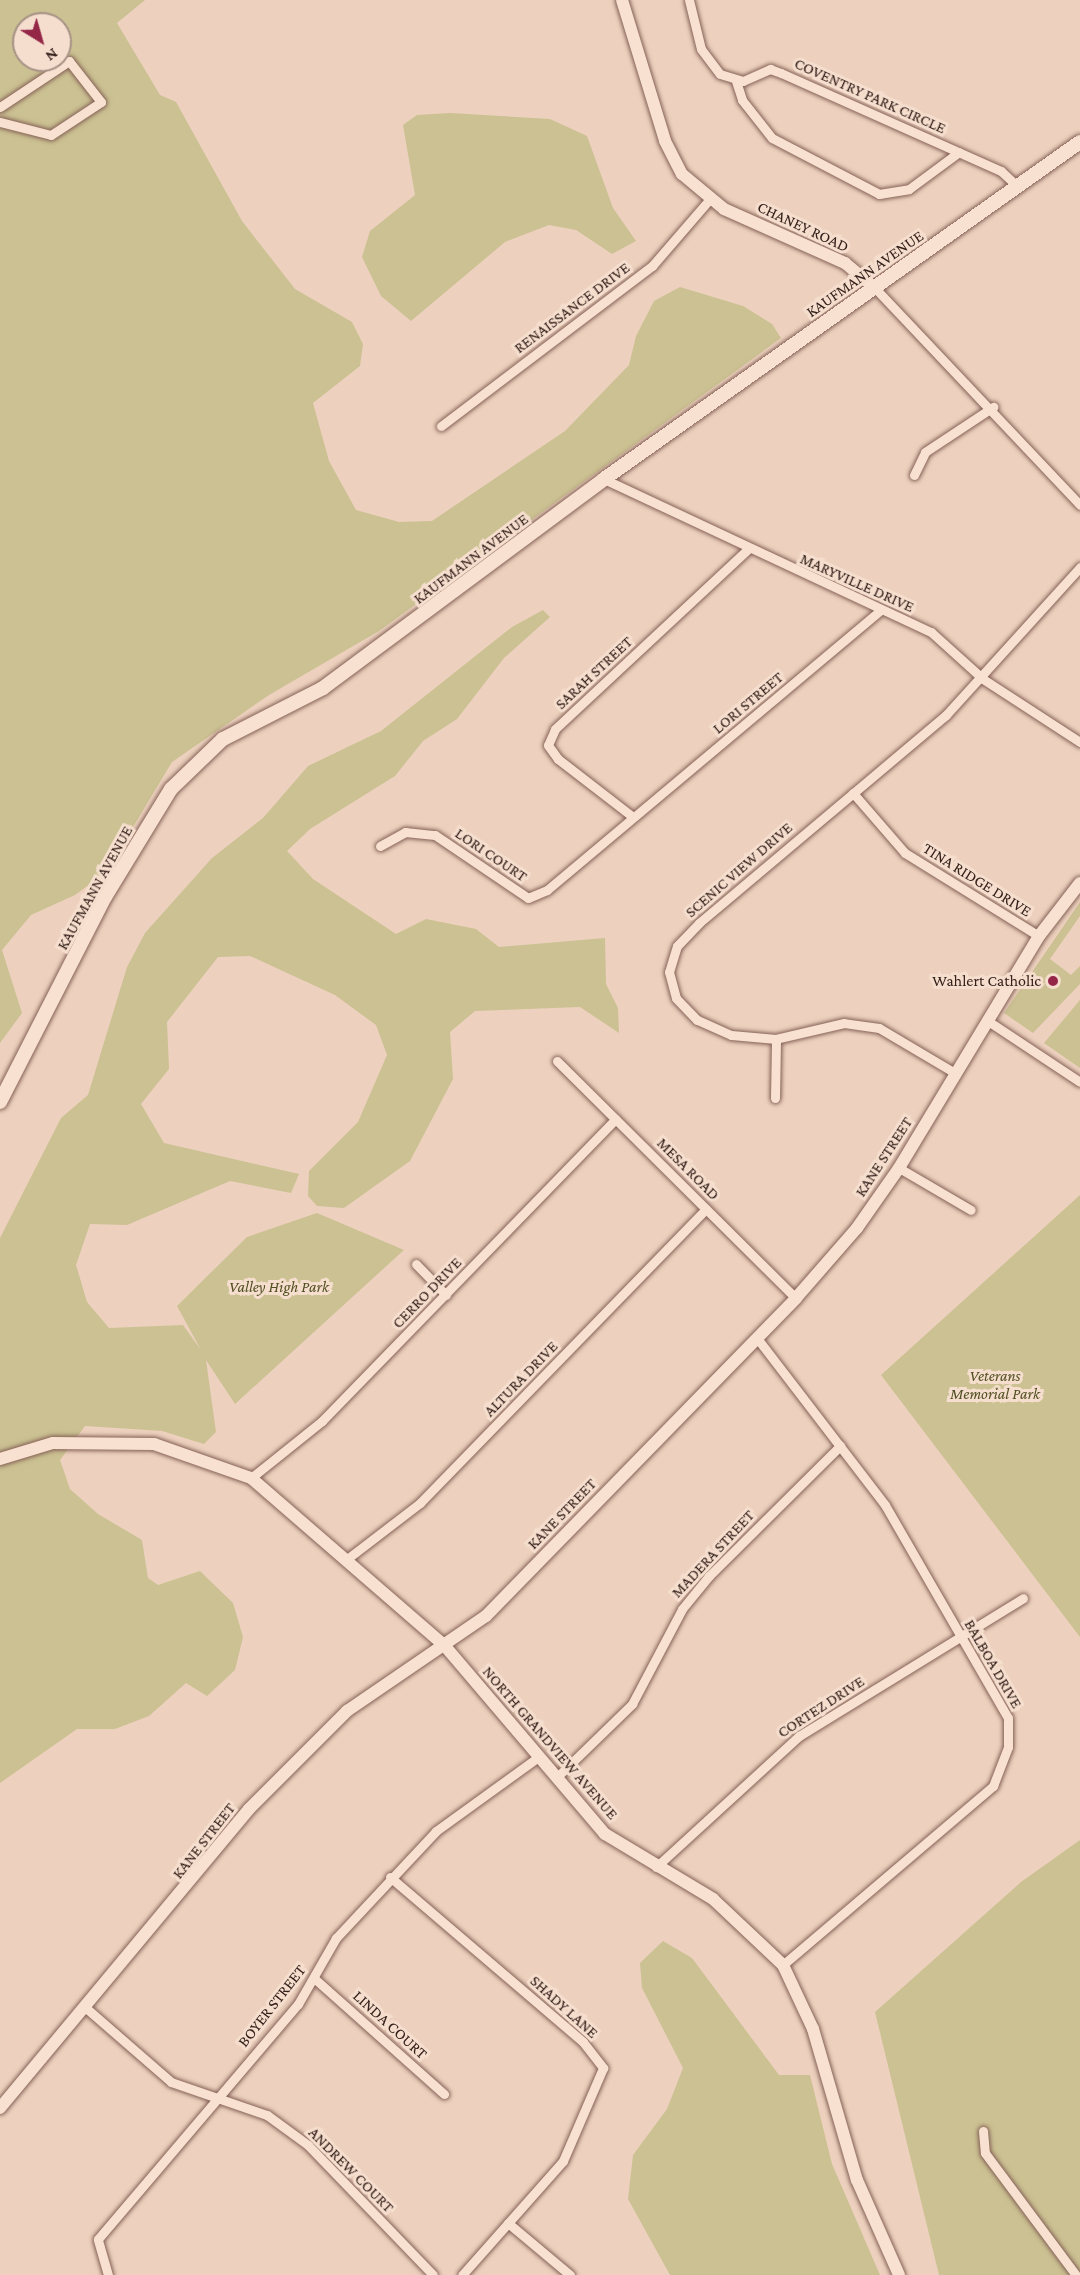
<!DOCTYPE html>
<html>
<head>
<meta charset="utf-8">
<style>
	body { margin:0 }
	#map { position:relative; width:1080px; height:2275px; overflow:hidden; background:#edd1be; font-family:"Crimson Pro",serif }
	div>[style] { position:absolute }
	.green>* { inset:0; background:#cbc192 }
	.roads { filter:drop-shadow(0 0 2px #856257) drop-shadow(0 0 2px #856257) }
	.minor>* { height:9px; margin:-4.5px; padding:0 4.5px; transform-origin:4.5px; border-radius:4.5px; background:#f8e1d0 }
	.tertiary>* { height:12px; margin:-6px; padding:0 6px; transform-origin:6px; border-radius:6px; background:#f8e1d0 }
	.secondary>* { height:14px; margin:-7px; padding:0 7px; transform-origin:7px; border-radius:7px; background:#f8e1d0 }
	.dots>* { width:16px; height:16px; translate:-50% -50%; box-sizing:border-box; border:3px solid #f5decd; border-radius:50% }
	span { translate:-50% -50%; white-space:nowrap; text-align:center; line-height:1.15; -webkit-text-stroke:6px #f5decd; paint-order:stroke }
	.street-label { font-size:16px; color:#34201b }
	.poi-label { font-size:16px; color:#34201b }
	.right { translate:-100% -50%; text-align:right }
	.park-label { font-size:16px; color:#514f22; font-style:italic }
	.north { position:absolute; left:12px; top:12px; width:60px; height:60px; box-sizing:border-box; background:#f5decd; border:2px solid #a89286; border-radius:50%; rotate:143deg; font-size:16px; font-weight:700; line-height:24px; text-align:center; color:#34201b }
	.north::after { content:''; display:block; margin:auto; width:21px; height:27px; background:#942748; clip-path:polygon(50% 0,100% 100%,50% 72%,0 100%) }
</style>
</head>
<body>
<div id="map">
	<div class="green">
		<i style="clip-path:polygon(evenodd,0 0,145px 0,117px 23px,160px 95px,176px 102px,242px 221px,295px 289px,352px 322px,363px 344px,360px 366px,313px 403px,329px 461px,356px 510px,399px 522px,432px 521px,565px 431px,629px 365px,636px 336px,654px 301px,680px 287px,743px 306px,772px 324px,781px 338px,379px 631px,269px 695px,172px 762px,106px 872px,75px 895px,31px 915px,2px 950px,22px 1013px,0 1043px,0 0,24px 24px,60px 24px,60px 60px,24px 60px,24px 24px)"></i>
		<i style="clip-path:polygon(450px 113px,550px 119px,587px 136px,613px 208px,636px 241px,612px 254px,576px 230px,549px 225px,505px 242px,411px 321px,381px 296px,362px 257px,370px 231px,415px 195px,403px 125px,417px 115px)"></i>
		<i style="clip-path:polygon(543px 610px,550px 617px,504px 658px,457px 719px,423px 741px,395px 776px,310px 829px,287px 851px,313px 879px,396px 934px,426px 919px,476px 929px,499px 947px,605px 938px,606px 984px,618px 1008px,619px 1033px,580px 1007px,475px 1011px,450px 1032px,453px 1079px,410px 1161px,344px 1208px,317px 1206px,308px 1196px,309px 1171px,358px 1122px,387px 1055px,376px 1025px,335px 995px,250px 956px,218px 957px,167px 1022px,169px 1069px,141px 1104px,164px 1143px,299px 1174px,291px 1193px,230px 1181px,127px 1225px,90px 1224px,76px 1265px,87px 1302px,109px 1328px,183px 1325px,201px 1350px,177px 1306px,247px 1237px,317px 1213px,404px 1250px,235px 1404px,206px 1360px,216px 1432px,204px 1444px,162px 1431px,85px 1426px,60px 1460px,70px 1489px,98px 1514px,142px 1540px,148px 1578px,158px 1585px,200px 1571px,233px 1603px,243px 1637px,235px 1670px,207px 1696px,186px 1683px,149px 1716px,115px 1729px,77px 1729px,0 1783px,0 1238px,61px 1118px,88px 1095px,127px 967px,145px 933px,212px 858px,263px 818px,308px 766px,381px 731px,512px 627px)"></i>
		<i style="clip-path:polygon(1080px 902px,1080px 916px,1050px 959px,1071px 975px,1080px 966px,1080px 984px,1033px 1033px,1004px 1013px)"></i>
		<i style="clip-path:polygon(1080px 1000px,1080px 1068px,1044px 1043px)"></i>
		<i style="clip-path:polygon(1080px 1195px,1080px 1637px,881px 1375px)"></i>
		<i style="clip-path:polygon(1080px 1840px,1080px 2275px,939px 2275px,875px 2012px,1021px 1882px)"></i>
		<i style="clip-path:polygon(663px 1941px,692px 1958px,779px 2075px,810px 2075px,832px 2164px,880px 2275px,670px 2275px,628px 2199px,633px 2155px,667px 2109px,683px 2068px,642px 1988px,640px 1963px)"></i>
	</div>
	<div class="roads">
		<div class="minor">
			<i style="left:689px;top:0;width:50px;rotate:76.2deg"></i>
			<i style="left:701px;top:49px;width:31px;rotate:53deg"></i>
			<i style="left:720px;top:74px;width:24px;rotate:17deg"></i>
			<i style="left:743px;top:81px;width:30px;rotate:-24deg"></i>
			<i style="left:770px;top:69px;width:12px;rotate:20deg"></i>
			<i style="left:781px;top:73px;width:241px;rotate:24deg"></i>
			<i style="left:1001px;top:171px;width:22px;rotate:43deg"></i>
			<i style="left:736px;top:81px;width:20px;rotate:72deg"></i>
			<i style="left:742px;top:100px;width:48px;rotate:51.7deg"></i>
			<i style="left:772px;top:138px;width:121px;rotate:27.6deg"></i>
			<i style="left:879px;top:194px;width:30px;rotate:-9deg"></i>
			<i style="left:909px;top:189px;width:62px;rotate:-36.5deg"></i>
			<i style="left:0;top:107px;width:83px;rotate:-33.7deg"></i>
			<i style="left:69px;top:61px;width:52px;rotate:52deg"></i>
			<i style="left:101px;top:102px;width:60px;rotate:146.6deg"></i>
			<i style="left:51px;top:135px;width:53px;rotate:-165.7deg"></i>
			<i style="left:874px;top:287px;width:300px;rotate:46.6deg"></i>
			<i style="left:441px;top:426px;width:265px;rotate:-37.2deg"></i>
			<i style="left:652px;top:266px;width:87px;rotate:-49.2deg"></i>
			<i style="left:914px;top:475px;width:25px;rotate:-64deg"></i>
			<i style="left:925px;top:452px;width:82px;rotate:-33.5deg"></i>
			<i style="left:604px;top:479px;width:361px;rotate:25.1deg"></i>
			<i style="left:931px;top:632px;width:70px;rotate:42.1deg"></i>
			<i style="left:983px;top:679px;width:116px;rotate:33deg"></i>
			<i style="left:853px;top:793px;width:79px;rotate:49.1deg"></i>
			<i style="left:905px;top:853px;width:158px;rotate:31.8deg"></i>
			<i style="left:633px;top:817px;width:95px;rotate:-142.3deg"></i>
			<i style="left:558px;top:759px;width:17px;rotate:-126deg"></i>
			<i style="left:548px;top:745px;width:17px;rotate:-66deg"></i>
			<i style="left:555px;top:729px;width:264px;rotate:-43deg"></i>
			<i style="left:380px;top:846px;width:29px;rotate:-29deg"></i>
			<i style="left:405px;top:832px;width:30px;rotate:6deg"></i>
			<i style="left:435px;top:835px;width:112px;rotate:34.1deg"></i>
			<i style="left:528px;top:898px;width:21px;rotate:-23deg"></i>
			<i style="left:547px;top:890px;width:434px;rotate:-40deg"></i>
			<i style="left:988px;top:1021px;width:110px;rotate:33.5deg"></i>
			<i style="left:557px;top:1061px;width:337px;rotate:44.8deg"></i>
			<i style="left:955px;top:1073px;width:88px;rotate:-149.4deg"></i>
			<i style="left:879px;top:1028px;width:35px;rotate:-172deg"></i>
			<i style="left:844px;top:1023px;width:70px;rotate:166.8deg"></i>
			<i style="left:776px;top:1039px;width:45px;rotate:-174.9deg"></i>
			<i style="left:731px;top:1035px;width:37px;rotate:-156deg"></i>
			<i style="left:697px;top:1020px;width:30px;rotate:-134deg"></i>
			<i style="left:676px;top:998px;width:27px;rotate:-105deg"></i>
			<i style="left:669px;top:972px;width:27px;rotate:-73deg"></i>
			<i style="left:677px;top:946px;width:32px;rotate:-46deg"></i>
			<i style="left:699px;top:923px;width:323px;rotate:-40.1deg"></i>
			<i style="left:946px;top:715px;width:200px;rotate:-47.8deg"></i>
			<i style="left:775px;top:1098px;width:59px;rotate:-89deg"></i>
			<i style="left:899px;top:1168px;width:83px;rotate:30.3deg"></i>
			<i style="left:416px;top:1264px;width:43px;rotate:45.9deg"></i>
			<i style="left:757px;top:1338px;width:210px;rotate:52.5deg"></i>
			<i style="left:885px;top:1505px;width:246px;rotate:60deg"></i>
			<i style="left:1008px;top:1718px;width:29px;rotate:90deg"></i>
			<i style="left:1008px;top:1747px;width:42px;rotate:111deg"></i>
			<i style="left:993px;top:1786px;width:276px;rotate:139.6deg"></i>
			<i style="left:251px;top:1478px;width:91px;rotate:-38.8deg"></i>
			<i style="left:322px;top:1421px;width:421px;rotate:-45.8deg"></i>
			<i style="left:347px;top:1559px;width:92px;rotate:-37.5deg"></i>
			<i style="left:420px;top:1503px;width:410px;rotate:-45.8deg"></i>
			<i style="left:557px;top:1777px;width:105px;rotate:-44.2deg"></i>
			<i style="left:632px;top:1704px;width:107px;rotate:-62.2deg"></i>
			<i style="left:682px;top:1609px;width:43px;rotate:-50.7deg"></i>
			<i style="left:709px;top:1576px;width:185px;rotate:-44.8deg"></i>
			<i style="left:656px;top:1867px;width:194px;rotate:-42.5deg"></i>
			<i style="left:799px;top:1736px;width:263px;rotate:-31.6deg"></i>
			<i style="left:390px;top:1877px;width:254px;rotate:40.5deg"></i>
			<i style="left:583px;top:2042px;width:33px;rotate:52deg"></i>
			<i style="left:603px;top:2068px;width:101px;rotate:113.3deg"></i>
			<i style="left:563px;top:2161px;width:152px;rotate:131.5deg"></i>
			<i style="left:315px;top:1979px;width:173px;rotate:41.7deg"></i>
			<i style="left:86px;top:2008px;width:113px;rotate:41deg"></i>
			<i style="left:171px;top:2082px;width:102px;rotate:19deg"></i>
			<i style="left:267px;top:2115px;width:51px;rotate:36.2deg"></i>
			<i style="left:308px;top:2145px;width:180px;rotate:46.1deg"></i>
			<i style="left:983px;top:2131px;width:22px;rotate:85deg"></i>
			<i style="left:985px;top:2153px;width:152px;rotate:53.3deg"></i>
			<i style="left:508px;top:2223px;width:81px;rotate:40deg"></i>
			<i style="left:108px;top:2275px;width:37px;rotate:-106deg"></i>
			<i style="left:98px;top:2239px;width:309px;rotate:-49.6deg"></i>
			<i style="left:298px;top:2004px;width:76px;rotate:-60.1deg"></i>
			<i style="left:336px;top:1938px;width:146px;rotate:-46.9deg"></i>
			<i style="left:436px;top:1831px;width:125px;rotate:-35.9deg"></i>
		</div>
		<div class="tertiary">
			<i style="left:622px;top:0;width:147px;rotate:73deg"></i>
			<i style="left:665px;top:141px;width:37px;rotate:63deg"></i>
			<i style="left:682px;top:174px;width:55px;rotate:39.8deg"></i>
			<i style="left:724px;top:209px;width:133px;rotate:24.1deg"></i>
			<i style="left:845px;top:263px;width:38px;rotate:40deg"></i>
			<i style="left:0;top:1459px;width:55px;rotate:-16.8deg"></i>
			<i style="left:53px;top:1443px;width:101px;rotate:0.6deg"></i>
			<i style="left:154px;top:1444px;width:103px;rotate:19.3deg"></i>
			<i style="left:251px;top:1478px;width:255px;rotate:40.9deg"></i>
			<i style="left:444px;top:1645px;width:248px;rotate:49.6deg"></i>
			<i style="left:605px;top:1834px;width:126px;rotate:31deg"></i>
			<i style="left:713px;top:1899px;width:96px;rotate:43.3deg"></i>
			<i style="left:783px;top:1965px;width:71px;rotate:64.9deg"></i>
			<i style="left:813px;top:2029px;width:157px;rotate:73.8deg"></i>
			<i style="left:857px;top:2180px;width:104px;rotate:66.1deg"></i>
			<i style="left:0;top:2108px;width:389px;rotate:-50.2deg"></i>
			<i style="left:249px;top:1809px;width:139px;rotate:-45deg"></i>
			<i style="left:347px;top:1711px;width:168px;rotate:-34.4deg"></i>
			<i style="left:486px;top:1616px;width:444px;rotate:-45.7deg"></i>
			<i style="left:796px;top:1298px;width:93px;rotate:-48.9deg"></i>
			<i style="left:857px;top:1228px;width:73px;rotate:-55deg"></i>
			<i style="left:899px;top:1168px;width:271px;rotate:-58.9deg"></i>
			<i style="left:1039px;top:936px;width:67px;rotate:-52.3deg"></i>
		</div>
		<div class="secondary">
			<i style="left:0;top:1102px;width:230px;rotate:-62.9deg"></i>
			<i style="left:105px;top:897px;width:127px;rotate:-58.6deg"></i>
			<i style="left:171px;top:789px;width:72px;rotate:-43.9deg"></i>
			<i style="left:223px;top:739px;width:112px;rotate:-27deg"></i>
			<i style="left:323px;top:688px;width:350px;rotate:-36.6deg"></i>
			<i style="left:604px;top:479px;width:583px;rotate:-35.3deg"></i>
		</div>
	</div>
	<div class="dots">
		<i style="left:1053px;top:981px;background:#942748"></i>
	</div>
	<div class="street-label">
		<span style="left:870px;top:96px;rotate:24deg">COVENTRY PARK CIRCLE</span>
		<span style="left:803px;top:227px;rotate:25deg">CHANEY ROAD</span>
		<span style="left:865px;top:274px;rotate:-35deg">KAUFMANN AVENUE</span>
		<span style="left:572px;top:308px;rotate:-37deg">RENAISSANCE DRIVE</span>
		<span style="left:471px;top:559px;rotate:-37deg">KAUFMANN AVENUE</span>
		<span style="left:857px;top:583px;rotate:24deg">MARYVILLE DRIVE</span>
		<span style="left:594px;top:673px;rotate:-43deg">SARAH STREET</span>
		<span style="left:748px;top:703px;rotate:-40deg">LORI STREET</span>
		<span style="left:491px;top:855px;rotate:34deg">LORI COURT</span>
		<span style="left:739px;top:870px;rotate:-41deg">SCENIC VIEW DRIVE</span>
		<span style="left:977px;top:880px;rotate:32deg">TINA RIDGE DRIVE</span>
		<span style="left:95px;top:888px;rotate:-61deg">KAUFMANN AVENUE</span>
		<span style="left:884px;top:1157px;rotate:-57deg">KANE STREET</span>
		<span style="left:688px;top:1169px;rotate:45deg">MESA ROAD</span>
		<span style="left:427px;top:1293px;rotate:-46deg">CERRO DRIVE</span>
		<span style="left:521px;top:1379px;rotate:-46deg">ALTURA DRIVE</span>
		<span style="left:562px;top:1514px;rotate:-46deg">KANE STREET</span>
		<span style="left:713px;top:1554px;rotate:-47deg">MADERA STREET</span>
		<span style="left:993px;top:1664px;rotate:60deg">BALBOA DRIVE</span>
		<span style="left:821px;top:1707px;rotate:-33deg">CORTEZ DRIVE</span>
		<span style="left:550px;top:1743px;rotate:49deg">NORTH GRANDVIEW AVENUE</span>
		<span style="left:204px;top:1841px;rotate:-52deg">KANE STREET</span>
		<span style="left:272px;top:2006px;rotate:-52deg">BOYER STREET</span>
		<span style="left:564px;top:2007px;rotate:42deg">SHADY LANE</span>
		<span style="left:390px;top:2025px;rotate:42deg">LINDA COURT</span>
		<span style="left:351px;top:2170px;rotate:45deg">ANDREW COURT</span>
	</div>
	<div class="poi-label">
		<span class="right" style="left:1041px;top:981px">Wahlert Catholic</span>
	</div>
	<div class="park-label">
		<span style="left:279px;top:1287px">Valley High Park</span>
		<span style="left:995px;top:1385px">Veterans<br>Memorial Park</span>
	</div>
	<div class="north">N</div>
</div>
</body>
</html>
